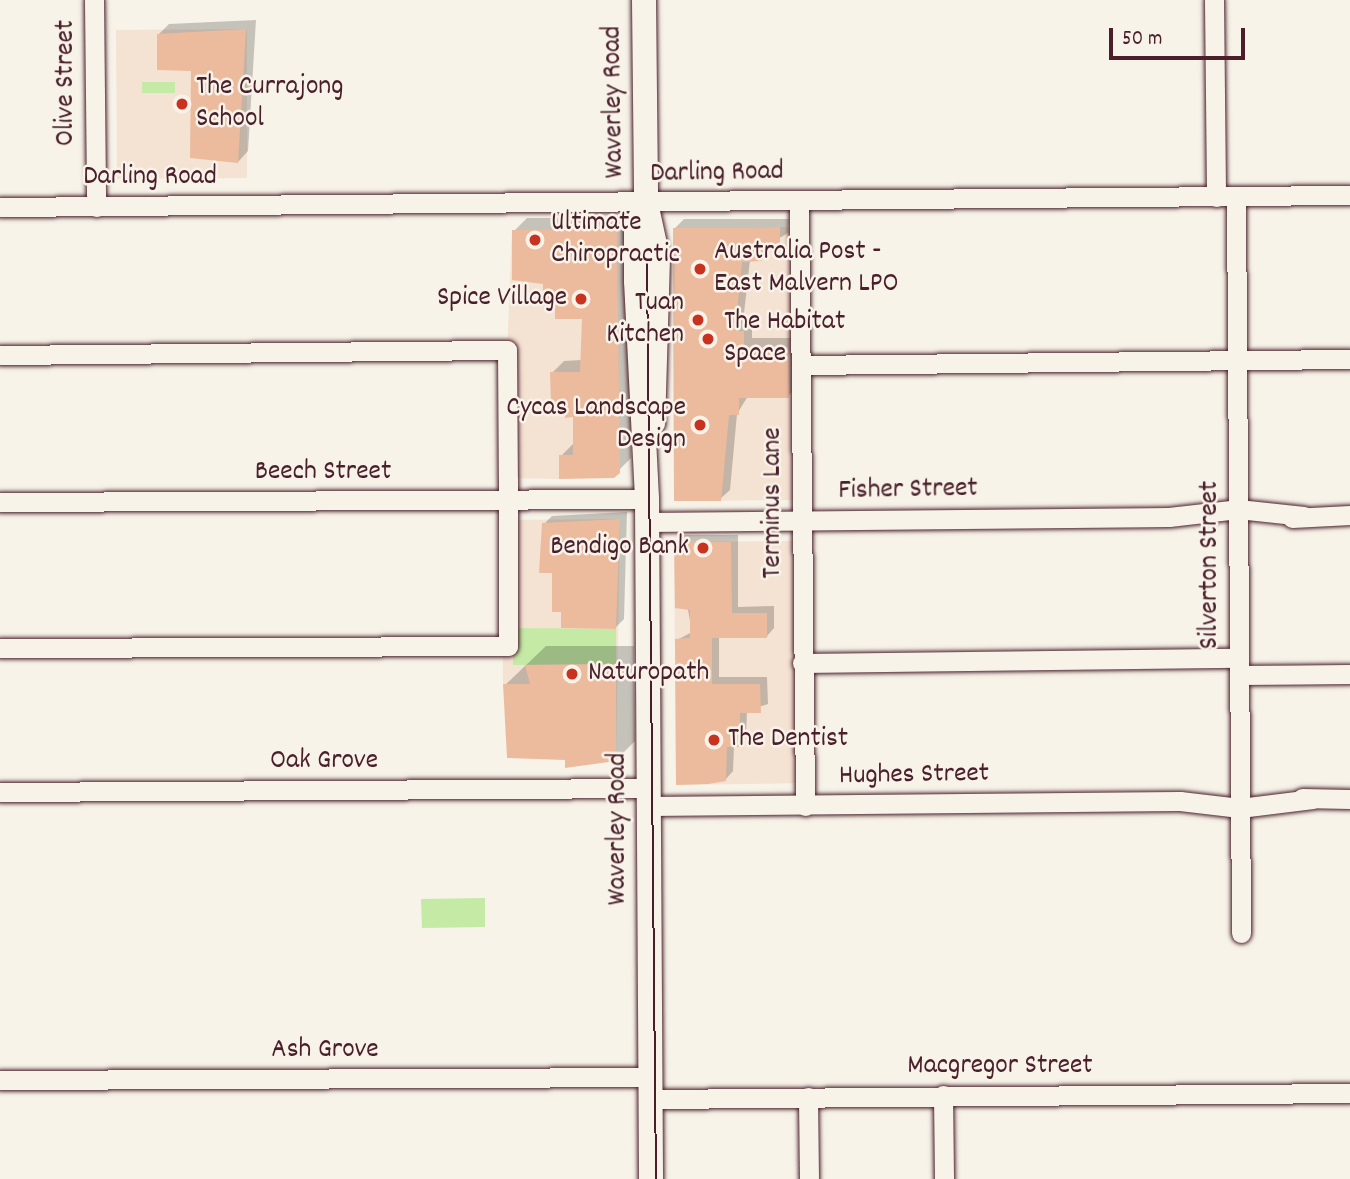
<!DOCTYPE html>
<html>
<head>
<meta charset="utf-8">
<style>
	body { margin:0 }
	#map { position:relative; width:1350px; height:1179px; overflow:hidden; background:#f7f3e8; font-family:Dekko,sans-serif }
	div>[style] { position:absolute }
	.built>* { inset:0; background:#f4e2d2 }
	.green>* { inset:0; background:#c4eaa5 }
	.shadow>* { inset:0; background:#0003 }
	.building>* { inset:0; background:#ecbb9d }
	.roads { filter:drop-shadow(0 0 2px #4a1f2b) drop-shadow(0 0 2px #4a1f2b) }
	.minor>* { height:19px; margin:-9.5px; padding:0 9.5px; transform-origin:9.5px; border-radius:9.5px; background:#f7f3e8 }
	.major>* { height:24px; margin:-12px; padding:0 12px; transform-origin:12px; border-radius:12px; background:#f7f3e8 }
	.tram>* { height:2px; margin:-1px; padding:0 1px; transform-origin:1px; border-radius:1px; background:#4a1f2b }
	.dots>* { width:19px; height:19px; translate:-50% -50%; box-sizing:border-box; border:4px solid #f7f3e8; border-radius:50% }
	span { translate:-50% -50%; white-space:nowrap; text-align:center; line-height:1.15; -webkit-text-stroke:5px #f7f3e8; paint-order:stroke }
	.street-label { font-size:28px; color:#4a1f2b }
	.poi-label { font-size:28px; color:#4a1f2b }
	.left { translate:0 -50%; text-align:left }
	.right { translate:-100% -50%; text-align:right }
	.scale { position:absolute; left:1109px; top:28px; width:136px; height:32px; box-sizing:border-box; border:4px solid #4a1f2b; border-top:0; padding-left:9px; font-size:21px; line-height:24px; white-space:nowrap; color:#4a1f2b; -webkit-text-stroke:5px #f7f3e8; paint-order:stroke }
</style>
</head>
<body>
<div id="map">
	<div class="built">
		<i style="clip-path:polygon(247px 29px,247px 178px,117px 179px,116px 30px)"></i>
		<i style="clip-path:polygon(804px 227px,807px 500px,674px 501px,673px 228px)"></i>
		<i style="clip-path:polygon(512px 230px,617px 230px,619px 388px,559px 479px,502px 478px)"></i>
		<i style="clip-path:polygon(620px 519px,616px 761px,586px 761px,503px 684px,502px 520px)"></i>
		<i style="clip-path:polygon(807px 541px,808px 783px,676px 785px,674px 542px)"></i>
	</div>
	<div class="green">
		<i style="clip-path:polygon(142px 82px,175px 82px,175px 93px,142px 93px)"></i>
		<i style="clip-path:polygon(513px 628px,616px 629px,616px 664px,513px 665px)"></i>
		<i style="clip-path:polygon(485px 898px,485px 927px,422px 928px,421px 899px)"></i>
	</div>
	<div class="shadow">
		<i style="clip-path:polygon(256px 20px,248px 151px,238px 162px,193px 69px,159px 34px,169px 24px)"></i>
		<i style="clip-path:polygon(527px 218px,629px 218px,631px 458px,613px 476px,561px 456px,575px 442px,574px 416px,552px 373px,564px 361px,582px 360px,584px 318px,557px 304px,514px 231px)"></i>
		<i style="clip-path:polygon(684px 219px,789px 219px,788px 233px,771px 243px,761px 260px,750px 260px,743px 322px,752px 322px,752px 338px,797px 338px,797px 387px,788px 396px,748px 396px,737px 414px,730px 490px,720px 499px,674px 229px)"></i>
		<i style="clip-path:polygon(627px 512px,624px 619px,616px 627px,563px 610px,544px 524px,552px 516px)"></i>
		<i style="clip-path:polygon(684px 535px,738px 535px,738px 607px,774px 606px,774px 628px,767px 636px,719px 636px,719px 677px,767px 677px,768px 704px,747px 711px,746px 737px,734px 745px,733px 771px,726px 779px,677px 640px,692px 632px,676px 543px)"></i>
		<i style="clip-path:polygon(546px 646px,634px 646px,635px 741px,616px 760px,567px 758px,505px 685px)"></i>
	</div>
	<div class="building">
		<i style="clip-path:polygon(246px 29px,238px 163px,190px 158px,191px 71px,157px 70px,157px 34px)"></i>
		<i style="clip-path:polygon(780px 227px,780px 244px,762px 244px,762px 261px,742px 262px,735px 331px,744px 331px,744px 347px,788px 347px,789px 398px,739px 398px,739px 415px,729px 415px,721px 501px,674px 501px,673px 228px)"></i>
		<i style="clip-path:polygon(512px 230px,617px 230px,620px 473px,614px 478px,559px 479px,559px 455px,573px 455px,573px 417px,565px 418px,565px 405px,551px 406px,550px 372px,580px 372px,582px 319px,555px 319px,555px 306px,543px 306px,543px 284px,512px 280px)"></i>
		<i style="clip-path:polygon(620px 519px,616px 629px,561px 628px,561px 612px,552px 612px,552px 573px,539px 573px,542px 523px)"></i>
		<i style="clip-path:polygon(674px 542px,731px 542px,732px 613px,767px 613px,767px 638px,712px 638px,712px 684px,760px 684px,761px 713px,740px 713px,739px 747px,727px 747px,726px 781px,708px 784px,676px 785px,675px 639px,690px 638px,690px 610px,675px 608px)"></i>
		<i style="clip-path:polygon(616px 664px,616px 761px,565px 768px,565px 760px,507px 758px,503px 684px,530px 684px,525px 665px)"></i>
	</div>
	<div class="roads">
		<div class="minor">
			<i style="left:94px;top:0;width:207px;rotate:89.4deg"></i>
			<i style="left:1214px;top:0;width:197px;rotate:89.4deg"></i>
			<i style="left:1236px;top:196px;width:737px;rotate:89.61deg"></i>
			<i style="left:799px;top:200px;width:606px;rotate:89.43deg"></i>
			<i style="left:0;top:207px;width:1350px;rotate:-0.51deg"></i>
			<i style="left:0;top:355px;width:507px;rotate:-0.57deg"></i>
			<i style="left:507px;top:350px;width:130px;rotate:89.6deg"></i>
			<i style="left:508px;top:480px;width:166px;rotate:90deg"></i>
			<i style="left:508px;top:646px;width:508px;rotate:179.77deg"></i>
			<i style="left:801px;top:365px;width:549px;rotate:-0.63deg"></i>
			<i style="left:0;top:502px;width:647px;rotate:-0.27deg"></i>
			<i style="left:1292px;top:518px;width:58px;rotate:-3deg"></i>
			<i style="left:647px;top:522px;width:522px;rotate:-0.55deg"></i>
			<i style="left:1169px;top:517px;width:69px;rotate:-6.6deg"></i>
			<i style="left:1238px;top:509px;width:66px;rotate:6.1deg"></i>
			<i style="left:802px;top:663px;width:437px;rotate:-0.7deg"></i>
			<i style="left:1239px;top:675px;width:111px;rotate:-0.5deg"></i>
			<i style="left:0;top:792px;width:649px;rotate:-0.35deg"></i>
			<i style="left:1302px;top:798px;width:48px;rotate:1.2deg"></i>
			<i style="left:649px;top:806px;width:531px;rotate:-0.54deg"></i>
			<i style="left:1180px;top:801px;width:60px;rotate:6.7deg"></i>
			<i style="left:1240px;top:808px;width:73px;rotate:-7.1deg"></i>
			<i style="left:0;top:1080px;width:650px;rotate:-0.26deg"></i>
			<i style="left:943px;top:1095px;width:84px;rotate:89.3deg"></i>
			<i style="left:808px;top:1097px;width:82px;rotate:89.3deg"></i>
			<i style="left:650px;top:1099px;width:700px;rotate:-0.49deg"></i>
		</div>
		<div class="major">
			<i style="left:644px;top:0;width:203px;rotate:89.4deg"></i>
			<i style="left:646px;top:203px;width:27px;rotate:112deg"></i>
			<i style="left:636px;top:228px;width:53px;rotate:90deg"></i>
			<i style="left:636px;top:281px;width:218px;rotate:87.1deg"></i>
			<i style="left:647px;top:499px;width:680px;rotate:89.66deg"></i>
			<i style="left:646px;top:203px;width:56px;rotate:77.7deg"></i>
			<i style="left:658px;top:258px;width:165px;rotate:91.7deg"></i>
		</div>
	</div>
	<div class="tram">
		<i style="left:647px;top:262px;width:917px;rotate:89.44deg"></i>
	</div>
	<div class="dots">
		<i style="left:182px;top:104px;background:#c8321e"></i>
		<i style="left:535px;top:240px;background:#c8321e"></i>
		<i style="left:700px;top:269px;background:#c8321e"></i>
		<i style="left:581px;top:299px;background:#c8321e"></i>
		<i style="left:698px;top:320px;background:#c8321e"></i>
		<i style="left:708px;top:339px;background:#c8321e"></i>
		<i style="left:700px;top:425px;background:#c8321e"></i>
		<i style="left:703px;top:548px;background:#c8321e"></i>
		<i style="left:572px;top:674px;background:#c8321e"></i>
		<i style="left:714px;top:740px;background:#c8321e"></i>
	</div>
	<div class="street-label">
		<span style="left:67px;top:83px;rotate:-90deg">Olive Street</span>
		<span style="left:615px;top:102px;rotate:-91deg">Waverley Road</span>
		<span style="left:717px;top:174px;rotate:-1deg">Darling Road</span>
		<span style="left:150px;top:178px">Darling Road</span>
		<span style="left:323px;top:473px">Beech Street</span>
		<span style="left:908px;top:491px;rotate:-1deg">Fisher Street</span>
		<span style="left:774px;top:503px;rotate:-90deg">Terminus Lane</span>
		<span style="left:1211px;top:565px;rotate:-90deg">Silverton Street</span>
		<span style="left:324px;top:762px">Oak Grove</span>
		<span style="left:914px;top:776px;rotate:-1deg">Hughes Street</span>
		<span style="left:619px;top:829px;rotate:-90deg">Waverley Road</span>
		<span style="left:325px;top:1051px">Ash Grove</span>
		<span style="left:1000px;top:1067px">Macgregor Street</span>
	</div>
	<div class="poi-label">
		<span class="left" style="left:196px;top:104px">The Currajong<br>School</span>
		<span class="left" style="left:551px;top:240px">Ultimate<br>Chiropractic</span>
		<span class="left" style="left:714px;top:269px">Australia Post -<br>East Malvern LPO</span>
		<span class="right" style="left:567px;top:299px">Spice Village</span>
		<span class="right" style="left:684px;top:320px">Tuan<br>Kitchen</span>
		<span class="left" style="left:724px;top:339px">The Habitat<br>Space</span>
		<span class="right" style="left:686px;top:425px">Cycas Landscape<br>Design</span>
		<span class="right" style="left:689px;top:548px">Bendigo Bank</span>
		<span class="left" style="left:588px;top:674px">Naturopath</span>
		<span class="left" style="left:728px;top:740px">The Dentist</span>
	</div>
	<div class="scale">50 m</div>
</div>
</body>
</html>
